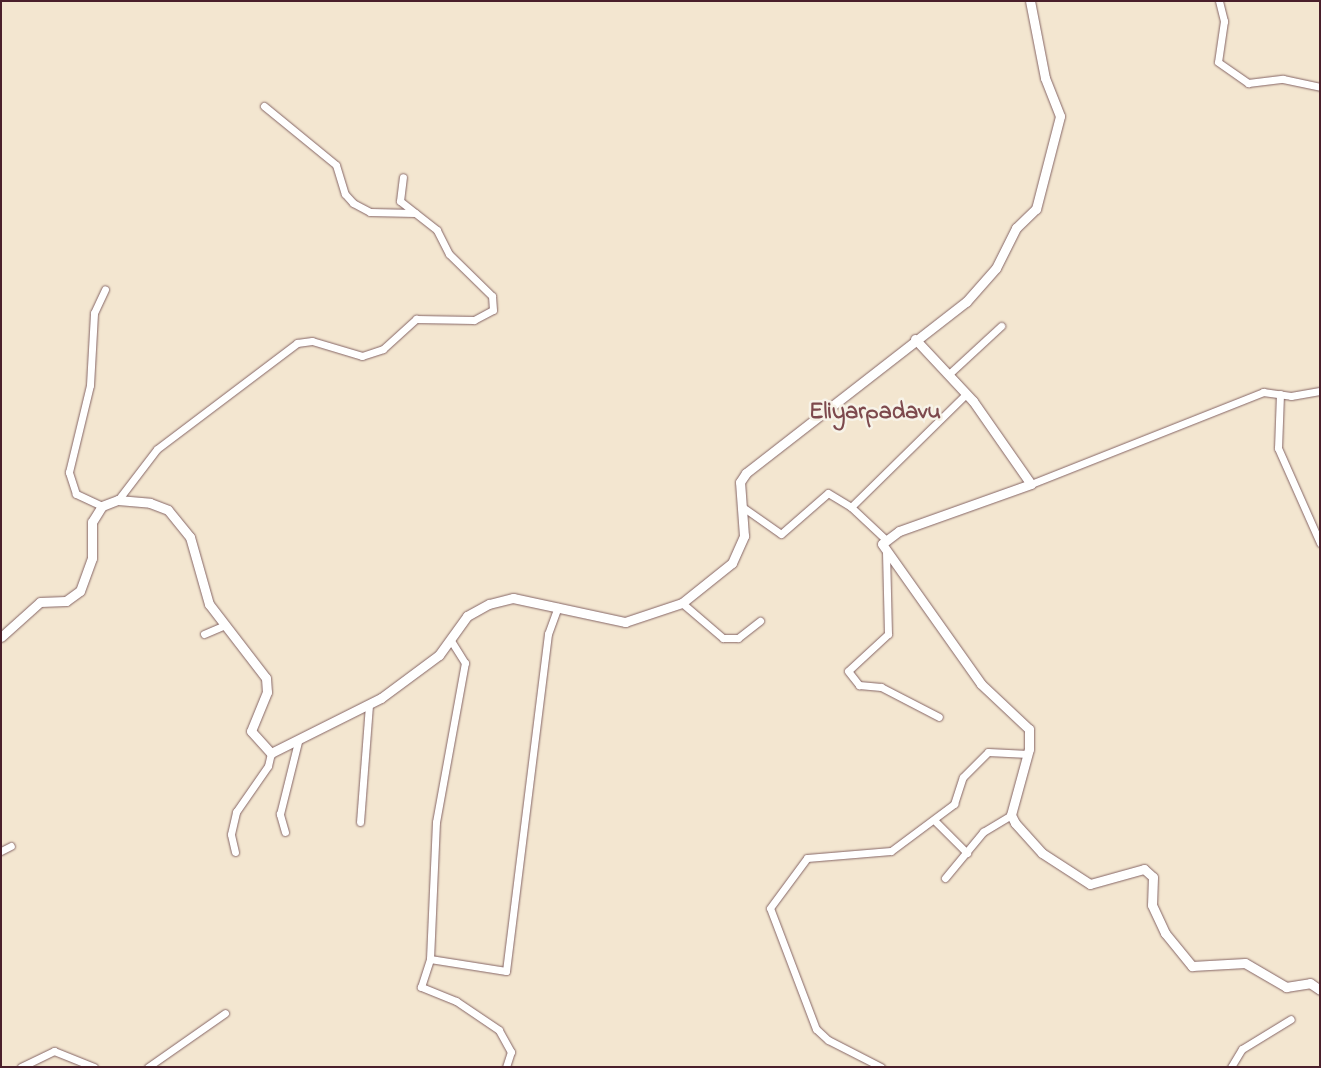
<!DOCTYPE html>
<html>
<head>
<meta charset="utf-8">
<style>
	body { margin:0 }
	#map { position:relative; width:1321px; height:1068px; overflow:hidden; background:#f3e6d0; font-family:"Indie Flower",sans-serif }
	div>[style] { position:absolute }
	.roads { filter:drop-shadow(0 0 1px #856565) drop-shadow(0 0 1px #856565) }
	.minor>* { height:7px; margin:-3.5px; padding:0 3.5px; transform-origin:3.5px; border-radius:3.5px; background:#fff }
	.major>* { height:9px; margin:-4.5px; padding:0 4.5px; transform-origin:4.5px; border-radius:4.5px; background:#fff }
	span { translate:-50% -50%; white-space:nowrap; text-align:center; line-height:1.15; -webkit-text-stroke:5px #f7f3e8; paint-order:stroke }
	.quarter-label { font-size:24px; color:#7d494d; font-weight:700 }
	.frame { position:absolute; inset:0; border:2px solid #4a1f2b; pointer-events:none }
</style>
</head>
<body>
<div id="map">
	<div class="roads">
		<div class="minor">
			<i style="left:1219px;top:1px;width:21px;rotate:76deg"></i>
			<i style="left:1224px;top:21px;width:41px;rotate:98.3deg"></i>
			<i style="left:1218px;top:62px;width:37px;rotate:35deg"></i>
			<i style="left:1248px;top:83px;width:35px;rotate:-7deg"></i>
			<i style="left:1283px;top:79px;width:38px;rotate:12deg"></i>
			<i style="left:264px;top:106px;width:93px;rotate:39.3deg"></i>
			<i style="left:336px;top:165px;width:30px;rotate:73deg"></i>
			<i style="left:345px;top:194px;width:12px;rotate:48deg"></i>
			<i style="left:353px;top:203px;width:19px;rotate:28deg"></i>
			<i style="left:370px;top:212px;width:45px;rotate:1.3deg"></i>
			<i style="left:949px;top:374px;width:71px;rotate:-42.7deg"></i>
			<i style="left:1280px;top:394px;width:54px;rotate:92.1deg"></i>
			<i style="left:1278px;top:448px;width:104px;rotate:66.1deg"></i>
			<i style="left:1031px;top:484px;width:250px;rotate:-21.6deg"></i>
			<i style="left:1263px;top:392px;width:28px;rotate:8deg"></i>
			<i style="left:1291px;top:396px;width:29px;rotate:-10deg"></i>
			<i style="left:118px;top:500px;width:64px;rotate:-52.6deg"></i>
			<i style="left:157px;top:449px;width:176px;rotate:-37.1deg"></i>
			<i style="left:297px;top:343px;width:15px;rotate:-8deg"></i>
			<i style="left:312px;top:341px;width:52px;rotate:16.7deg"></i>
			<i style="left:362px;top:356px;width:22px;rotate:-18deg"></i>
			<i style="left:383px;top:349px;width:45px;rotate:-42.3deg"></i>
			<i style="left:416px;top:319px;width:58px;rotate:1deg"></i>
			<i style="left:474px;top:320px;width:21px;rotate:-28deg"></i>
			<i style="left:493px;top:310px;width:14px;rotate:-94deg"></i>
			<i style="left:492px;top:296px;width:60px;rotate:-135.7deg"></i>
			<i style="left:449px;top:254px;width:27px;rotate:-117deg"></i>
			<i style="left:437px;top:230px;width:47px;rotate:-141.9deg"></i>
			<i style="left:400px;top:201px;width:24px;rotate:-83deg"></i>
			<i style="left:102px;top:506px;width:29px;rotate:-155deg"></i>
			<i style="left:76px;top:494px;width:23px;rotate:-108deg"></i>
			<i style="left:69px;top:472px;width:89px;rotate:-76.4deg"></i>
			<i style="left:90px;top:385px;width:72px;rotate:-86.8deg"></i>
			<i style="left:94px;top:313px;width:26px;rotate:-65deg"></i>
			<i style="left:851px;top:507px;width:161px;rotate:-44.5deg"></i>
			<i style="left:744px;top:508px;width:45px;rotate:35.1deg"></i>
			<i style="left:781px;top:534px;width:62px;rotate:-41.1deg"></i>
			<i style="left:828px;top:493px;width:27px;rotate:31deg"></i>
			<i style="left:851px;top:507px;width:45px;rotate:43.2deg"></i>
			<i style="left:886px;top:552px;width:82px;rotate:88.6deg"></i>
			<i style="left:888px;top:634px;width:54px;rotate:137.2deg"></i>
			<i style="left:848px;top:671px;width:18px;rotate:52deg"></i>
			<i style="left:859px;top:685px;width:22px;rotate:5deg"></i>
			<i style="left:881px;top:687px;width:65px;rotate:27.3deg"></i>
			<i style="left:682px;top:603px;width:54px;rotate:40.5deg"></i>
			<i style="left:723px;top:638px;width:15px"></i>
			<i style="left:738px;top:638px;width:28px;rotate:-38deg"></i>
			<i style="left:204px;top:634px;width:21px;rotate:-23deg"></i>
			<i style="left:360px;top:822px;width:116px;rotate:-85.6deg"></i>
			<i style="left:936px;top:822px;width:44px;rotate:45deg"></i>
			<i style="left:285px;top:832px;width:19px;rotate:-106deg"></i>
			<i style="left:280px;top:814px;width:74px;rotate:-76deg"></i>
			<i style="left:1px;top:851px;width:11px;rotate:-27deg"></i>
			<i style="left:235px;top:852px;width:18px;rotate:-103deg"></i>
			<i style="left:231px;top:834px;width:23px;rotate:-77deg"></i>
			<i style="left:236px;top:812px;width:56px;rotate:-55.2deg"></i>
			<i style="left:268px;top:766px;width:13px;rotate:-77deg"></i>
			<i style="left:945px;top:878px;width:60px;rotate:-50.4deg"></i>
			<i style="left:983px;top:832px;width:33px;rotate:-31deg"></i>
			<i style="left:430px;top:959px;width:137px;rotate:-87.5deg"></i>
			<i style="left:436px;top:822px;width:162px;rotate:-79.7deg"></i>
			<i style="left:465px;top:663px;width:25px;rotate:-122deg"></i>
			<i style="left:21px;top:1067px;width:37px;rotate:-26deg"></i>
			<i style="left:54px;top:1051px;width:43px;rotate:21.8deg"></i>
			<i style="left:148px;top:1067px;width:94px;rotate:-35deg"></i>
			<i style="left:506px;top:1067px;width:16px;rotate:-72deg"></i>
			<i style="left:511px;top:1052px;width:25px;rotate:-119deg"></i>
			<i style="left:499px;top:1030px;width:52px;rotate:-146deg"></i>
			<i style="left:456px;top:1001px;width:38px;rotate:-158deg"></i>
			<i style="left:421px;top:987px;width:29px;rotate:-72deg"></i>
			<i style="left:430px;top:959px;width:77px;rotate:9deg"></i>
			<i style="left:506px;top:971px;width:340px;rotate:-82.9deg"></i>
			<i style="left:548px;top:634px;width:29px;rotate:-70deg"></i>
			<i style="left:881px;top:1067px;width:59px;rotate:-153deg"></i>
			<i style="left:828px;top:1040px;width:16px;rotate:-137deg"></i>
			<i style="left:816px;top:1029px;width:129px;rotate:-110.8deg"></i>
			<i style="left:770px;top:908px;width:62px;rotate:-53.5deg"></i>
			<i style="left:807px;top:858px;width:84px;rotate:-4.8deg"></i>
			<i style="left:891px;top:851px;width:79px;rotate:-36.7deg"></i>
			<i style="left:954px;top:804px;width:28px;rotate:-72deg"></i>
			<i style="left:963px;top:777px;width:35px;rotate:-45deg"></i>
			<i style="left:988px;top:752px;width:40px;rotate:2.9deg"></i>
			<i style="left:1231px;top:1067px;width:21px;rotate:-59deg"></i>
			<i style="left:1242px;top:1049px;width:57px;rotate:-31.5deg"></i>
		</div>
		<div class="major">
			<i style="left:915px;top:339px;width:85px;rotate:46.9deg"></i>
			<i style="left:973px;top:401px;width:101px;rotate:55.1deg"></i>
			<i style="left:1031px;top:484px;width:140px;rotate:160.4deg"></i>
			<i style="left:899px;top:531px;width:21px;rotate:143deg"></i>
			<i style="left:882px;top:544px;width:171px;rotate:54.7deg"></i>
			<i style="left:981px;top:684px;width:66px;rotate:43.2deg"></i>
			<i style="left:1029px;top:729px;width:20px;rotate:90deg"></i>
			<i style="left:1029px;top:749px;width:68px;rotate:105.3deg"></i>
			<i style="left:1011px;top:815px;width:9px;rotate:63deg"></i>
			<i style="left:1015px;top:823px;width:40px;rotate:48deg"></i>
			<i style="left:1042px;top:853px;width:57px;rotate:32.9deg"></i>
			<i style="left:1090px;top:884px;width:56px;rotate:-15.5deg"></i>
			<i style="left:1144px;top:869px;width:12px;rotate:42deg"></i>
			<i style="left:1153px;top:877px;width:28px;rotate:92deg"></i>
			<i style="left:1152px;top:905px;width:31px;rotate:65deg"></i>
			<i style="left:1165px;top:933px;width:43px;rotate:50.7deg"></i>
			<i style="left:1192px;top:966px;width:53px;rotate:-3.2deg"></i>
			<i style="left:1245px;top:963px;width:48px;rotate:30.3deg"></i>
			<i style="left:1286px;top:987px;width:24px;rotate:-9deg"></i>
			<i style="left:1310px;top:983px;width:12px;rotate:35deg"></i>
			<i style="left:1px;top:637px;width:52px;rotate:-41.9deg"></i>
			<i style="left:40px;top:602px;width:26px;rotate:-2deg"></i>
			<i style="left:66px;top:601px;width:17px;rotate:-36deg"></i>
			<i style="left:80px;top:591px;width:35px;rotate:-70deg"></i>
			<i style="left:92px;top:558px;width:36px;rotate:-90deg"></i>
			<i style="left:92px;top:522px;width:19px;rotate:-58deg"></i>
			<i style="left:102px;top:506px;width:17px;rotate:-21deg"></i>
			<i style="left:118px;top:500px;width:32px;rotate:5deg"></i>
			<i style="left:150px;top:503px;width:19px;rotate:21deg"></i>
			<i style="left:168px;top:510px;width:35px;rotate:51deg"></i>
			<i style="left:190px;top:537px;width:70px;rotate:74.2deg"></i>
			<i style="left:209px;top:604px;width:93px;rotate:52.4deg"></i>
			<i style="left:266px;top:678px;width:14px;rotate:86deg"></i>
			<i style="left:267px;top:692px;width:42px;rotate:112.3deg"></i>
			<i style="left:251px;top:731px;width:30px;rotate:48deg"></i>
			<i style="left:271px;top:753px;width:123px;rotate:-26.6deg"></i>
			<i style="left:381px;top:698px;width:72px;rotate:-36.6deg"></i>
			<i style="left:439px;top:655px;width:48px;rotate:-54.3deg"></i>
			<i style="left:467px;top:616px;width:25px;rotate:-29deg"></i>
			<i style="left:489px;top:604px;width:25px;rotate:-14deg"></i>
			<i style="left:513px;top:598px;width:115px;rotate:12.1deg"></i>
			<i style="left:625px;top:622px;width:60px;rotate:-18.4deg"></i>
			<i style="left:682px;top:603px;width:64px;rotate:-38.7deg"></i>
			<i style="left:732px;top:563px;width:30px;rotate:-66deg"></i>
			<i style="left:744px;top:536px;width:54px;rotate:-94.2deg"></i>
			<i style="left:740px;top:482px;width:11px;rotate:-56deg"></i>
			<i style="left:746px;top:473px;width:279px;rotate:-37.9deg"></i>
			<i style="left:966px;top:302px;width:45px;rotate:-48.6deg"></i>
			<i style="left:996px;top:268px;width:45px;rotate:-63.4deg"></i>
			<i style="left:1016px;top:228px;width:28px;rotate:-44deg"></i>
			<i style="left:1036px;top:209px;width:96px;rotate:-75.5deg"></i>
			<i style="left:1060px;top:116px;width:41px;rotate:-111.5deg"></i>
			<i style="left:1045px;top:78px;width:78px;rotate:-101deg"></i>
		</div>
	</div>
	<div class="quarter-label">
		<span style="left:875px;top:413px">Eliyarpadavu</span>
	</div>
	<div class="frame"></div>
</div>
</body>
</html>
